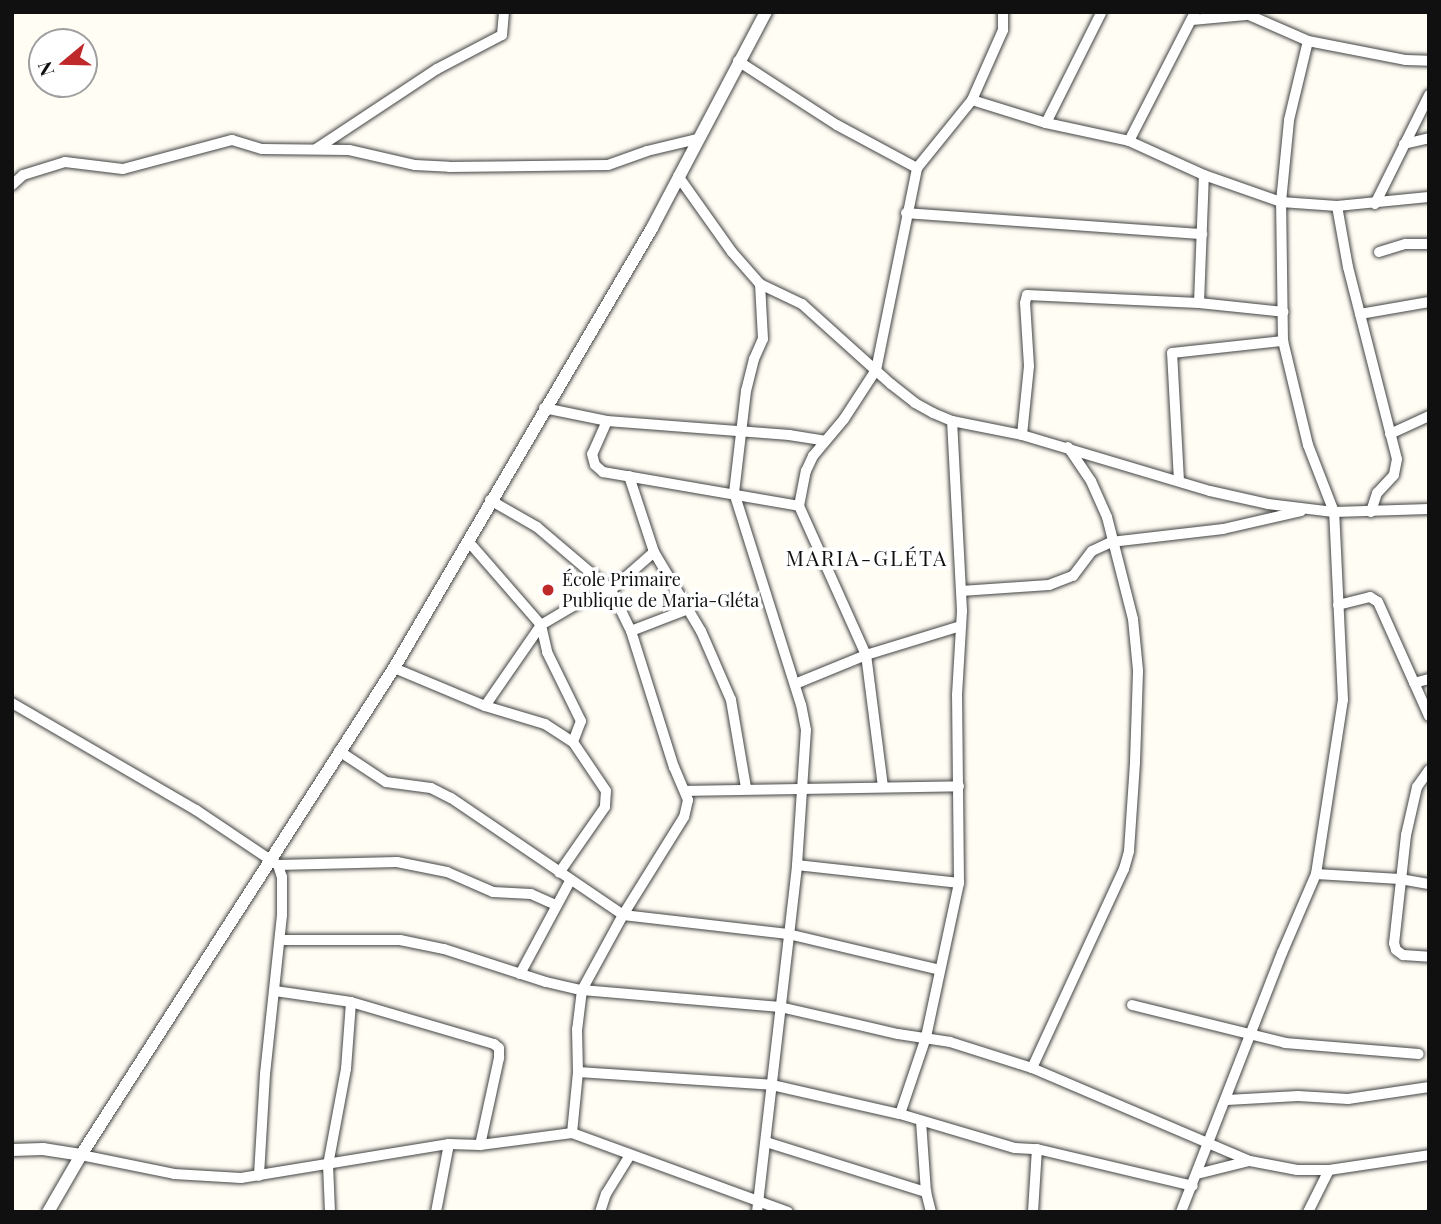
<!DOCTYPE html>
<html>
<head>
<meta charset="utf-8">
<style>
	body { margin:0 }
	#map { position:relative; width:1441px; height:1224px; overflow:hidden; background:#fffdf4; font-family:"Playfair Display",serif }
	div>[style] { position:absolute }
	.roads { filter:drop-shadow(0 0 2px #434343) drop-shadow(0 0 2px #434343) }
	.minor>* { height:10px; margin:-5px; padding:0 5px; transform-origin:5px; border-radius:5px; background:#fff }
	.tertiary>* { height:12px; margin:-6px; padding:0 6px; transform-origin:6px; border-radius:6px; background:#fff }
	.dots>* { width:19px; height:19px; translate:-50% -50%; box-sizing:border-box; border:4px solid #fff; border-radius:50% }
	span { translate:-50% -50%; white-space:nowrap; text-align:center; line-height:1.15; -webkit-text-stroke:7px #fff; paint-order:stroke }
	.poi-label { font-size:18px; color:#101010 }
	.left { translate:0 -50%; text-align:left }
	.quarter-label { font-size:21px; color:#101010; letter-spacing:2px }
	.frame { position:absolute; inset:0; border:14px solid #101010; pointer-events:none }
	.north { position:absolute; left:28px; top:28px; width:70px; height:70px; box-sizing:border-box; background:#fff; border:2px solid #9f9f9f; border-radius:50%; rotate:251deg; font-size:19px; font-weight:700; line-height:28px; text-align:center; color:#101010 }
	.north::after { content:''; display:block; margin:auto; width:24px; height:32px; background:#bf292a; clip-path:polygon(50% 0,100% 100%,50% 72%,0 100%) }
</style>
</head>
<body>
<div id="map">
	<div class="roads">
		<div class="minor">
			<i style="left:1242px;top:12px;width:72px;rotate:23.7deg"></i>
			<i style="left:1308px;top:41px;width:100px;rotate:11deg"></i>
			<i style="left:1406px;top:60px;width:23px;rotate:2deg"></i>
			<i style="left:1192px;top:20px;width:54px;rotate:-5.3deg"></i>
			<i style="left:738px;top:61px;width:118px;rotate:32.9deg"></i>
			<i style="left:837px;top:125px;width:91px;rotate:28.3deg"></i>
			<i style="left:972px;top:100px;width:77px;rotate:17.3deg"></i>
			<i style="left:1046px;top:123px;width:85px;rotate:12.2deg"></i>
			<i style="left:1129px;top:141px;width:82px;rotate:24.4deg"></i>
			<i style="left:1204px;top:175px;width:82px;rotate:19.3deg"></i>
			<i style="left:1281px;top:202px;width:56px;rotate:4.1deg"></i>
			<i style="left:1337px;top:206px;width:92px;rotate:-5.6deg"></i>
			<i style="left:1046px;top:123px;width:123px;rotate:-63.4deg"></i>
			<i style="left:1129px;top:141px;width:145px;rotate:-62.9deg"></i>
			<i style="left:1404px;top:144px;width:26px;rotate:-13deg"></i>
			<i style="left:316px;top:149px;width:145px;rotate:-33.5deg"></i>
			<i style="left:437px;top:69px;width:73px;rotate:-27.6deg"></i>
			<i style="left:502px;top:35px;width:23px;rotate:-85deg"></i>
			<i style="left:678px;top:176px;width:93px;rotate:54.6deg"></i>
			<i style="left:732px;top:252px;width:43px;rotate:48.8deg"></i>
			<i style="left:760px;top:284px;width:47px;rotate:25.5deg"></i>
			<i style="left:802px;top:304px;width:120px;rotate:42deg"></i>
			<i style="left:891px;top:384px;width:31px;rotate:38deg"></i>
			<i style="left:915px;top:403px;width:21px;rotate:29deg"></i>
			<i style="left:933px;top:413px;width:21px;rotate:23deg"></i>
			<i style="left:952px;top:421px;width:71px;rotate:11.3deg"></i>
			<i style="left:1022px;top:435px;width:196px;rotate:16.6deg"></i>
			<i style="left:1210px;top:491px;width:59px;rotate:12.6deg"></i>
			<i style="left:1268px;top:504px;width:66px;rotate:6.9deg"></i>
			<i style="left:1334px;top:512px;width:95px;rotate:-1.8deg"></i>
			<i style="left:12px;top:185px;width:15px;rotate:-42deg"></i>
			<i style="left:23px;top:175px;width:44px;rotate:-17.2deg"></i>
			<i style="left:65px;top:162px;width:58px;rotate:6.9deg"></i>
			<i style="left:123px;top:169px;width:113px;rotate:-14.9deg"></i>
			<i style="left:232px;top:140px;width:31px;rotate:17deg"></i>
			<i style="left:262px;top:149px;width:87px;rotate:0.7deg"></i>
			<i style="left:349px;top:150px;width:68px;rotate:12.8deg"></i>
			<i style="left:415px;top:165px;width:34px;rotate:3deg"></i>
			<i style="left:449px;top:167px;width:159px;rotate:-0.7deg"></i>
			<i style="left:608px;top:165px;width:41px;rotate:-19.7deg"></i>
			<i style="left:647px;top:151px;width:51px;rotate:-13.5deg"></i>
			<i style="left:1375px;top:204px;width:122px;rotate:-63.6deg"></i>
			<i style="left:1337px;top:206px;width:62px;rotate:79.8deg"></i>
			<i style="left:1348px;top:267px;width:198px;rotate:75.7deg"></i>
			<i style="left:1397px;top:459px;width:16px;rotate:101deg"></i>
			<i style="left:1394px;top:475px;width:25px;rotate:133deg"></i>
			<i style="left:1377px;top:493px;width:20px;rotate:108deg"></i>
			<i style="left:906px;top:213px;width:297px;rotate:4.1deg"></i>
			<i style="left:1379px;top:252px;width:28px;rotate:-17deg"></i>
			<i style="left:1406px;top:244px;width:23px"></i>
			<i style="left:1199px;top:303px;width:128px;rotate:-87.8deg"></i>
			<i style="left:1360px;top:314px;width:70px;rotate:-9.9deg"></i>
			<i style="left:544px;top:408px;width:64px;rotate:11.7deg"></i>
			<i style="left:607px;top:421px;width:183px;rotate:4.4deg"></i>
			<i style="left:789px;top:435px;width:36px;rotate:9deg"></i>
			<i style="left:607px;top:421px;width:36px;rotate:114deg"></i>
			<i style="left:592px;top:454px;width:11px;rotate:75deg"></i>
			<i style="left:595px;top:465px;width:11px;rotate:41deg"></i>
			<i style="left:603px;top:472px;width:199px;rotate:9.8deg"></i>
			<i style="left:1390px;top:434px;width:43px;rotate:-24.8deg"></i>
			<i style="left:1022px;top:435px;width:69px;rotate:-84.2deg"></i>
			<i style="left:1029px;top:366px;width:63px;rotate:-93.6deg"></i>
			<i style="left:1025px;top:303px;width:8px;rotate:-76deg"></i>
			<i style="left:1027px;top:295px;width:172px;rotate:2.7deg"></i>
			<i style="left:1199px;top:303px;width:85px;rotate:6deg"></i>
			<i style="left:629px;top:476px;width:80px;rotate:71.8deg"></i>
			<i style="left:654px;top:552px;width:92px;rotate:59.3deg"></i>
			<i style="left:701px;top:631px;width:75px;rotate:66.5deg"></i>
			<i style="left:731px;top:700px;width:89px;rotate:80.3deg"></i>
			<i style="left:1179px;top:481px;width:128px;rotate:-93.1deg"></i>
			<i style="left:1172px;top:353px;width:112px;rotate:-6.2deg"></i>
			<i style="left:490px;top:500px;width:54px;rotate:29.9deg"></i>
			<i style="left:537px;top:527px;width:97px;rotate:40.4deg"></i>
			<i style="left:611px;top:590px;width:46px;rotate:64deg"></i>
			<i style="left:631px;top:631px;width:143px;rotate:72.5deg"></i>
			<i style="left:674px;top:767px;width:36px;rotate:67deg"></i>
			<i style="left:688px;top:800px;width:17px;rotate:103deg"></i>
			<i style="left:684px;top:817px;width:115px;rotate:121.9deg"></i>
			<i style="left:623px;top:915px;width:85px;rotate:118.7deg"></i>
			<i style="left:582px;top:990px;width:39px;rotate:97deg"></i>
			<i style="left:577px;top:1029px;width:43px;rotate:88.7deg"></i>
			<i style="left:578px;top:1072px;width:61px;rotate:95.6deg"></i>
			<i style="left:468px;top:541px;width:111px;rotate:49deg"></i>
			<i style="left:541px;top:625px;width:28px;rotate:77deg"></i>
			<i style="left:547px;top:652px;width:77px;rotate:63.8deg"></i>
			<i style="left:581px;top:721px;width:22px;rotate:111deg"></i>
			<i style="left:573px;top:742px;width:59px;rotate:56deg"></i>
			<i style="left:606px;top:791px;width:16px;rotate:94deg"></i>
			<i style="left:605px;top:807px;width:80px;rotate:124.9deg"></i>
			<i style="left:961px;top:591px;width:88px;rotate:-3.9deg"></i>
			<i style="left:1049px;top:585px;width:26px;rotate:-21deg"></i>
			<i style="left:1073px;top:576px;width:31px;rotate:-53deg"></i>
			<i style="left:1092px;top:551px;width:21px;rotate:-25deg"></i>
			<i style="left:1111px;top:542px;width:113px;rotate:-6.6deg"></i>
			<i style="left:1223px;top:529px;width:80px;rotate:-13deg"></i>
			<i style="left:1338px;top:605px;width:33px;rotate:-14deg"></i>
			<i style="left:1370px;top:597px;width:9px;rotate:32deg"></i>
			<i style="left:1378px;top:602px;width:125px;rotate:65.9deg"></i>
			<i style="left:631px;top:631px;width:61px;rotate:-21.1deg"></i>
			<i style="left:394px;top:668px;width:99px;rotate:22.7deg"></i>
			<i style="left:485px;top:706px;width:63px;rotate:16.7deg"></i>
			<i style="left:545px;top:724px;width:33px;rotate:33deg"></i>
			<i style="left:1414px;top:683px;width:16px;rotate:-15deg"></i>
			<i style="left:795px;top:684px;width:77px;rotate:-22.2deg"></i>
			<i style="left:866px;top:655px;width:99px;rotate:-17deg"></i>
			<i style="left:12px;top:703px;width:213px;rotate:30.2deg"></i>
			<i style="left:196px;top:810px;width:99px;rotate:33.9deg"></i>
			<i style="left:278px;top:865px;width:13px;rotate:72deg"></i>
			<i style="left:282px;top:877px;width:38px;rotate:90deg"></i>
			<i style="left:282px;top:915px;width:160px;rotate:96.1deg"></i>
			<i style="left:265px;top:1074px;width:102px;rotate:93.4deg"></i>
			<i style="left:485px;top:706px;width:98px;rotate:-55.3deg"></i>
			<i style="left:541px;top:625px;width:45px;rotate:-30.5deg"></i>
			<i style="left:580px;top:602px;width:33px;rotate:-21deg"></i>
			<i style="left:611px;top:590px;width:57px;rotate:-41.5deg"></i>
			<i style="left:339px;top:751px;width:56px;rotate:33.4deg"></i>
			<i style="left:386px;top:782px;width:45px;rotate:7.6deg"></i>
			<i style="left:431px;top:788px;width:22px;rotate:27deg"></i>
			<i style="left:451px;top:798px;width:208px;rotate:34.2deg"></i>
			<i style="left:623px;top:915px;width:166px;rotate:6.6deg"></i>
			<i style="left:788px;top:934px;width:156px;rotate:13.3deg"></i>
			<i style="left:1429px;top:770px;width:21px;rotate:125deg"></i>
			<i style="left:1417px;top:787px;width:49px;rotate:102.9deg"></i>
			<i style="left:1406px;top:835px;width:109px;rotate:96.3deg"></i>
			<i style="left:1394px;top:943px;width:7px;rotate:74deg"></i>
			<i style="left:1396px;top:950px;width:9px;rotate:36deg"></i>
			<i style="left:1403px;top:955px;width:26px;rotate:4deg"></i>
			<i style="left:883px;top:787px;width:133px;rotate:-97.3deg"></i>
			<i style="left:866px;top:655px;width:163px;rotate:-114.2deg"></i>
			<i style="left:799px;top:506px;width:36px;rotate:-79deg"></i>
			<i style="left:806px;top:471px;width:17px;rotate:-65deg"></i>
			<i style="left:813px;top:456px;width:48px;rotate:-50deg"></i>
			<i style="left:844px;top:419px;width:59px;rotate:-56.9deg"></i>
			<i style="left:876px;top:370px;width:206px;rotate:-78.5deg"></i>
			<i style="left:917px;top:168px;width:87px;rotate:-51deg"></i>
			<i style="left:972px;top:100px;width:77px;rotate:-66.1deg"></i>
			<i style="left:1003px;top:30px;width:18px;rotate:-90deg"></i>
			<i style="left:686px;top:791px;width:273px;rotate:-1deg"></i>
			<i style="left:278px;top:865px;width:119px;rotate:-1.4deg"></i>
			<i style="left:397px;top:862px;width:51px;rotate:11.3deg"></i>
			<i style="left:447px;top:872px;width:50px;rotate:23.5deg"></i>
			<i style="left:493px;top:892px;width:38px;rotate:3deg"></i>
			<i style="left:531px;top:894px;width:27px;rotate:24deg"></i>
			<i style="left:797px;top:865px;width:163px;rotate:6.3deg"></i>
			<i style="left:1316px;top:874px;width:84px;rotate:3.4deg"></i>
			<i style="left:1400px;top:879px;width:29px;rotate:10deg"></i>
			<i style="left:280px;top:940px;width:120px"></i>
			<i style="left:400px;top:940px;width:45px;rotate:11.6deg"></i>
			<i style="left:444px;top:949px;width:107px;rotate:17.9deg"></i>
			<i style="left:546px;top:982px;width:37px;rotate:13deg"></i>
			<i style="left:582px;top:990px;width:199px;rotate:4.9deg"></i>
			<i style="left:780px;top:1007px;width:121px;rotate:12.9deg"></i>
			<i style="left:898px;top:1034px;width:53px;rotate:8.7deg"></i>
			<i style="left:950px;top:1042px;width:86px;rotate:17.6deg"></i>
			<i style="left:1032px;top:1068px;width:237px;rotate:23.1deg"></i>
			<i style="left:1250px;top:1161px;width:48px;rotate:10.8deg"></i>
			<i style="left:1297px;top:1170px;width:32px"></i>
			<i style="left:1329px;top:1170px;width:101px;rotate:-8.5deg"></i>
			<i style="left:520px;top:974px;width:106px;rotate:-61.7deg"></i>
			<i style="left:275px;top:991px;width:77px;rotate:8.2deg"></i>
			<i style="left:351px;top:1002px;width:149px;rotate:16.4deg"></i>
			<i style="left:494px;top:1044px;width:6px;rotate:39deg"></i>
			<i style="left:499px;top:1048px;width:10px;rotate:90deg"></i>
			<i style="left:499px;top:1058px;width:89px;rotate:102.3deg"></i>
			<i style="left:1132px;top:1005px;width:158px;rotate:13.9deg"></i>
			<i style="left:1285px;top:1043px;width:134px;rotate:4.7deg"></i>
			<i style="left:1032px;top:1068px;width:219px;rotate:-65.2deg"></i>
			<i style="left:1124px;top:869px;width:19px;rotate:-74deg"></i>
			<i style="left:1129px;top:851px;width:89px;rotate:-86.1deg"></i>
			<i style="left:1135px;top:762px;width:92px;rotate:-88.1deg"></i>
			<i style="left:1138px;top:670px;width:51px;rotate:-95.6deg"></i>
			<i style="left:1133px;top:619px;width:105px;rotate:-104.3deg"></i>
			<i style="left:1107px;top:517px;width:39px;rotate:-114deg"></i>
			<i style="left:1091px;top:481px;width:41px;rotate:-124.1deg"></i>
			<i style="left:578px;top:1072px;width:194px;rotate:3.8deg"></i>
			<i style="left:772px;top:1085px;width:131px;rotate:12.8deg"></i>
			<i style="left:900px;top:1114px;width:120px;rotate:16.5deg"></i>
			<i style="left:1015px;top:1148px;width:22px;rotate:3deg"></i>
			<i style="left:1037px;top:1149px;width:160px;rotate:13.3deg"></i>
			<i style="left:1227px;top:1100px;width:71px;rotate:-3.2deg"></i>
			<i style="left:1298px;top:1096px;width:50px;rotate:3.4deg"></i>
			<i style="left:1348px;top:1099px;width:82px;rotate:-8.4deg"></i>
			<i style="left:900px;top:1114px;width:81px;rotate:-71.3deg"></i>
			<i style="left:926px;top:1037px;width:157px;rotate:-77.9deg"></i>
			<i style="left:959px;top:883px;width:188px;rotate:-90.6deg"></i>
			<i style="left:957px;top:695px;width:84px;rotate:-86.6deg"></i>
			<i style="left:962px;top:611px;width:190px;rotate:-93deg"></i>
			<i style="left:921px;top:1121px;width:71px;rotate:86deg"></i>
			<i style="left:926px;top:1192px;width:21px;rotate:76deg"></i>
			<i style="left:766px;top:1142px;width:168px;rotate:17.4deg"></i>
			<i style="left:81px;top:1155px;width:95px;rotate:11.5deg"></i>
			<i style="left:174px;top:1174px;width:67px;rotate:3.4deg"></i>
			<i style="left:241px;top:1178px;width:211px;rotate:-9.3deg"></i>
			<i style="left:449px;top:1144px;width:31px;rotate:2deg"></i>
			<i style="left:480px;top:1145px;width:93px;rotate:-7.4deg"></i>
			<i style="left:572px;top:1133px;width:230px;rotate:20.1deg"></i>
			<i style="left:1197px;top:1174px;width:54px;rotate:-14deg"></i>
			<i style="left:330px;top:1212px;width:47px;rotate:-92.4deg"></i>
			<i style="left:328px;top:1165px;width:98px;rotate:-79.4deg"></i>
			<i style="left:346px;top:1069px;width:67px;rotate:-85.7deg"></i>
			<i style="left:436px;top:1212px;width:69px;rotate:-79.2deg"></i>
			<i style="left:600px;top:1212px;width:19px;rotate:-72deg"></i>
			<i style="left:606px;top:1194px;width:46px;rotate:-58.4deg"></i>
			<i style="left:757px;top:1212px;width:349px;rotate:-83.4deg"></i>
			<i style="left:797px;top:865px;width:135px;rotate:-86.2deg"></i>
			<i style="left:806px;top:730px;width:25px;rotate:-101deg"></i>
			<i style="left:801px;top:705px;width:222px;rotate:-107.5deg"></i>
			<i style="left:734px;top:493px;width:103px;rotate:-83.3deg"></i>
			<i style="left:746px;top:391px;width:33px;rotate:-76deg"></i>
			<i style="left:754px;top:359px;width:22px;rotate:-66deg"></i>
			<i style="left:763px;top:339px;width:55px;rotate:-93.1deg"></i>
			<i style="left:1033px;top:1212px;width:63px;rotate:-86.4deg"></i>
			<i style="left:1181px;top:1212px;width:278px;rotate:-68.7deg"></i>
			<i style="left:1282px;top:953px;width:86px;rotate:-66.7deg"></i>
			<i style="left:1316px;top:874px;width:176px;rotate:-81.2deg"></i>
			<i style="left:1343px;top:700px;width:188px;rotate:-92.7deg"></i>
			<i style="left:1334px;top:512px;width:72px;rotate:-111.2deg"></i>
			<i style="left:1308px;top:445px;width:107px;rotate:-103.5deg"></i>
			<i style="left:1283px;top:341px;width:139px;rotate:-90.8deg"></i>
			<i style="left:1281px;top:202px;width:82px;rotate:-84.4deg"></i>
			<i style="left:1289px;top:120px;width:81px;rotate:-76.5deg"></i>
			<i style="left:1308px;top:1212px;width:47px;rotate:-63.4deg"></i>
		</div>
		<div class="tertiary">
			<i style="left:12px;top:1150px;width:31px;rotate:-2deg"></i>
			<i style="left:43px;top:1149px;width:38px;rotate:9deg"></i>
			<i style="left:48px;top:1212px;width:66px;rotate:-59.9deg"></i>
			<i style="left:81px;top:1155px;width:579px;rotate:-57.27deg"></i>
			<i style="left:394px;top:668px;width:510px;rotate:-59.61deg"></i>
			<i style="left:652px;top:228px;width:244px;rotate:-62.2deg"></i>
		</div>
	</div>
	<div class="dots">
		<i style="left:548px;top:590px;background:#bf292a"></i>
	</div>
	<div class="poi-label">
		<span class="left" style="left:562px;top:590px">École Primaire<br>Publique de Maria-Gléta</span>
	</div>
	<div class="quarter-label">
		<span style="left:867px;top:557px">MARIA-GLÉTA</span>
	</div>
	<div class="frame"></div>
	<div class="north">N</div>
</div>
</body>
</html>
